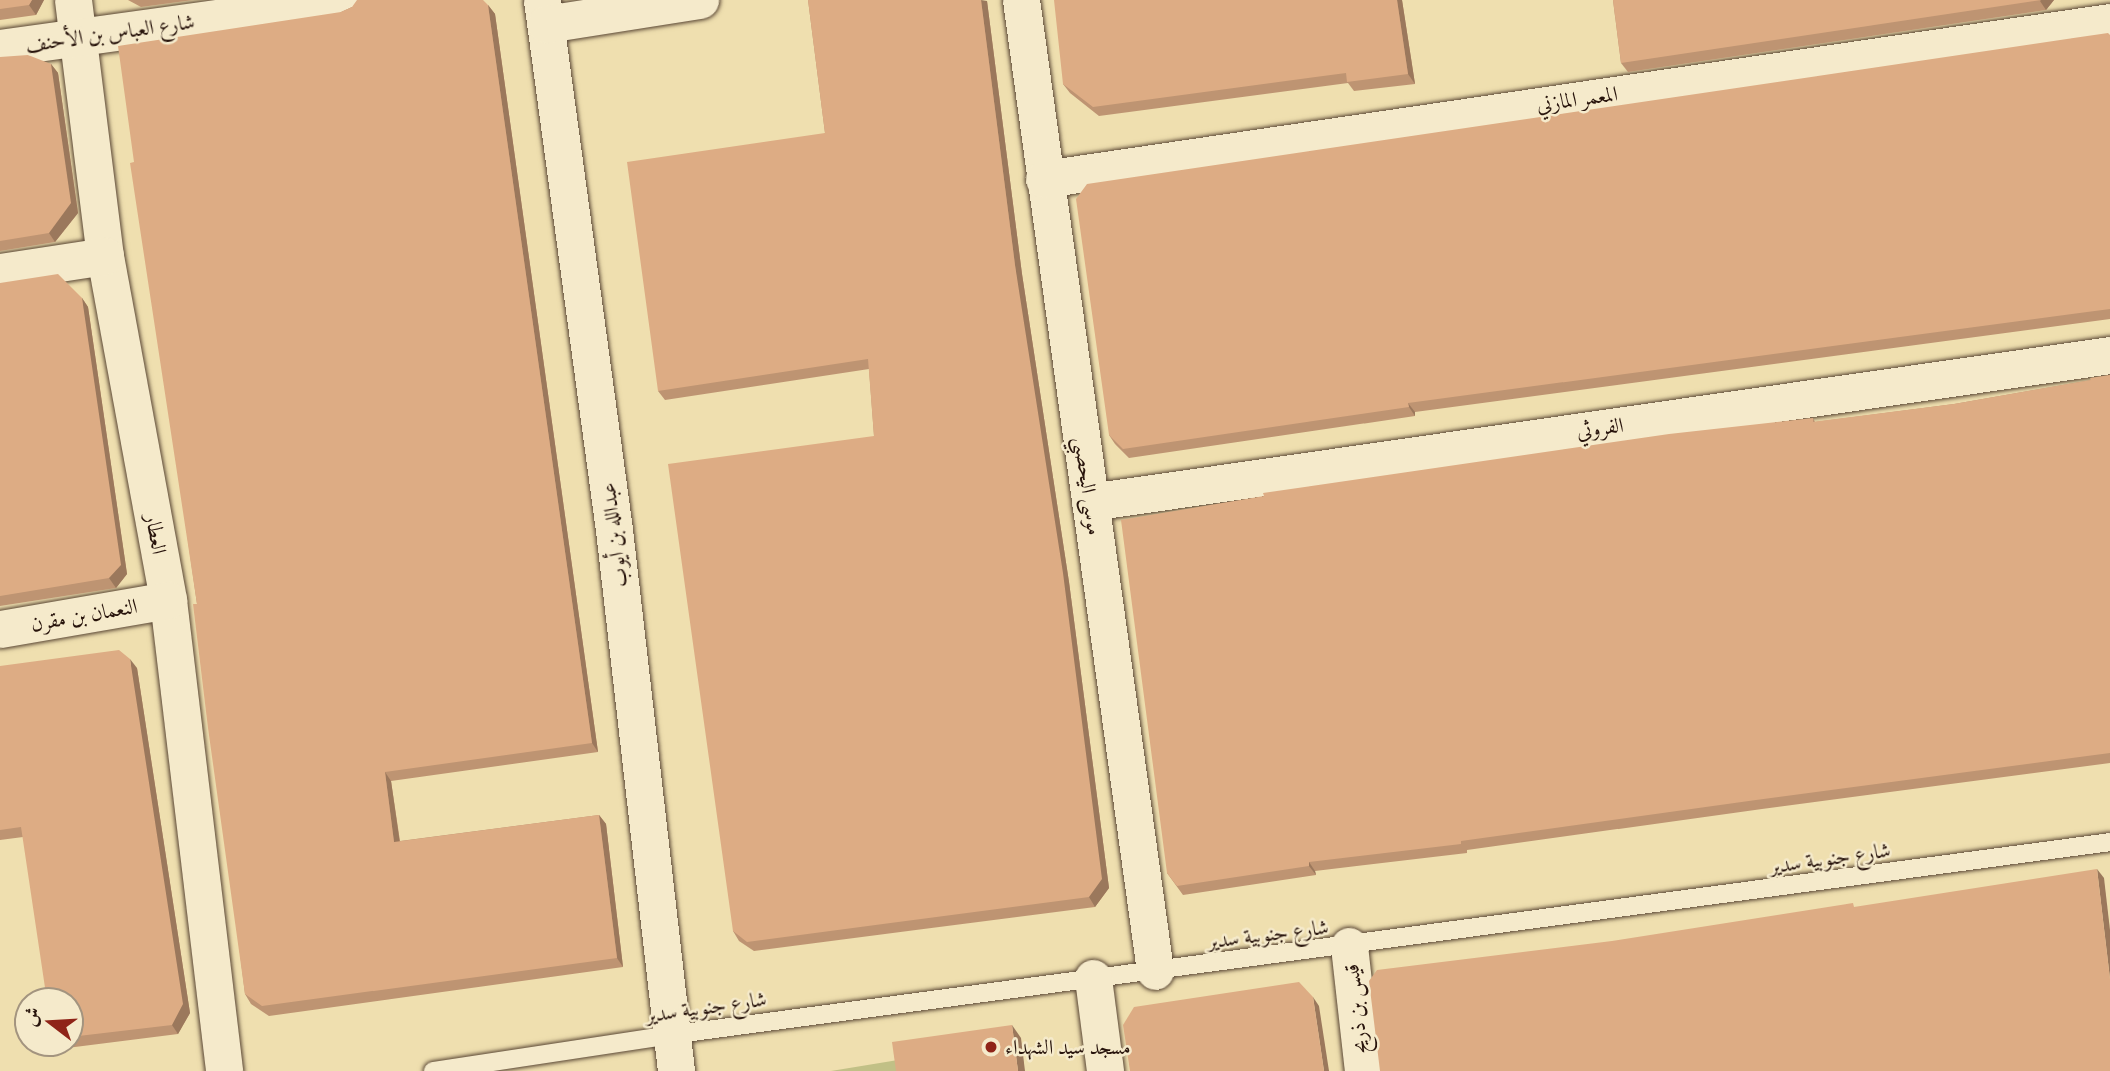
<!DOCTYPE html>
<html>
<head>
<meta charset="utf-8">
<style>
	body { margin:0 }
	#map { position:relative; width:2110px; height:1071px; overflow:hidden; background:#efdfaf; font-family:"Gentium Book Plus",Amiri,serif }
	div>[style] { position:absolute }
	.green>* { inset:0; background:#c1c086 }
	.roads { filter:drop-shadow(0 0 2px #5a4735) drop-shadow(0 0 2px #5a4735) }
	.service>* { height:18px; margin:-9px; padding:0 9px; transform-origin:9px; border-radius:9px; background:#f5eacb }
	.minor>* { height:37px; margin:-18.5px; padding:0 18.5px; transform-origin:18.5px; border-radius:18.5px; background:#f5eacb }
	.wall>* { inset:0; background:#be9472 }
	.shaded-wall>* { inset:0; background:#9b785c }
	.building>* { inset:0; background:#ddac84 }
	.dots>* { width:19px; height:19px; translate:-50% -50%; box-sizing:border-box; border:4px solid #f5eacb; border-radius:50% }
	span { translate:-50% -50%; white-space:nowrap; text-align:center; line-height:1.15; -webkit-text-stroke:5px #f5eacb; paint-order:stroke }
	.street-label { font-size:21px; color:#28140c }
	.poi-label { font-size:21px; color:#28140c }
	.left { translate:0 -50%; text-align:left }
	.north { position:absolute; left:14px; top:987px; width:70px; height:70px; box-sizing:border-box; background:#f5eacb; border:2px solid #a3947f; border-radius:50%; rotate:287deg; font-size:19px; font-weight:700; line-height:28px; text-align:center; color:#28140c }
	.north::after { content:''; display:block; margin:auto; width:24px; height:32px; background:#8f2418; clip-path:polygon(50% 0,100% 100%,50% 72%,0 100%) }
</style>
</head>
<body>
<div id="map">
	<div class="green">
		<i style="clip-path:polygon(898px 1060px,899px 1071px,831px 1071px)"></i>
	</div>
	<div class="roads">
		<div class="service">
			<i style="left:433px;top:1071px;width:240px;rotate:-8.6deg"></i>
			<i style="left:670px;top:1035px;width:1453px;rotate:-7.63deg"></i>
		</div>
		<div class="minor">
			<i style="left:73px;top:0;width:258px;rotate:82.9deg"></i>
			<i style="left:105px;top:256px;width:350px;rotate:79.6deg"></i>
			<i style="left:168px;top:600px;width:474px;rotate:83.2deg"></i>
			<i style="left:542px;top:0;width:535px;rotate:82.26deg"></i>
			<i style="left:614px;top:530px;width:545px;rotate:83.46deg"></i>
			<i style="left:1021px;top:0;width:980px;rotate:82.14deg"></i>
			<i style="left:546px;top:24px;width:156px;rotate:-8.9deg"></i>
			<i style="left:0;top:48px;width:348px;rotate:-7.9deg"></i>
			<i style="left:1044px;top:179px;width:1077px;rotate:-8.38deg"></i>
			<i style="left:0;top:272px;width:106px;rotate:-8.7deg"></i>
			<i style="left:1090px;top:502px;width:1031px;rotate:-8.2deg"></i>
			<i style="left:0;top:629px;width:170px;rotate:-9.8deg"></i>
			<i style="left:1349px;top:946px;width:126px;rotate:83.6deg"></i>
			<i style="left:1093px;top:978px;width:94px;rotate:82.6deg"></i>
		</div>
	</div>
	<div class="wall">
		<i style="clip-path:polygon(0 0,44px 0,36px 15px,0 20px)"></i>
		<i style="clip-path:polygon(128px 0,193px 0,141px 7px)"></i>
		<i style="clip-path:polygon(808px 0,987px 1px,1022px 274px,1069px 582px,1109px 888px,1095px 907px,754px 951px,739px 941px,733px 931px,874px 436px,869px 369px,665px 400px,658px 391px,825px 133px)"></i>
		<i style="clip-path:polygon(1402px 0,1415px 84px,1354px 91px,1348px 83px,1099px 116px,1070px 93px,1063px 84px)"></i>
		<i style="clip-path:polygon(1613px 0,2054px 0,2046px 10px,1628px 72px,1621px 63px)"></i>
		<i style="clip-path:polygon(488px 5px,495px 14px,598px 752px,391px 781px,400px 841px,599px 815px,606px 824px,623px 967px,269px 1016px,251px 1004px,245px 994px,197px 604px,134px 162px,341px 12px,352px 7px)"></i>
		<i style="clip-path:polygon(2110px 35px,2110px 319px,1415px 412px,1415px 416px,1129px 458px,1115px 444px,1109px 435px)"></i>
		<i style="clip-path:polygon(0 57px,51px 64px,58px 73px,78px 213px,55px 242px,0 251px)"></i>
		<i style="clip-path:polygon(0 283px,82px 298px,88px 307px,127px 574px,116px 588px,0 606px)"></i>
		<i style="clip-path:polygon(2110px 375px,2110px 763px,1762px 809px,1467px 850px,1467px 853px,1315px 871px,1316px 875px,1183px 895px,1167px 873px,1813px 418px,1815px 422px,1954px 404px,2091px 380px)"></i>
		<i style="clip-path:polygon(0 666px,137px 668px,190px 1013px,178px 1034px,59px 1049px,55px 1043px,70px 1043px,70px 1001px,23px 837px,0 840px)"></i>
	</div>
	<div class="shaded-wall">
		<i style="clip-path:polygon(32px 0,44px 0,36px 15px,29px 5px)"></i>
		<i style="clip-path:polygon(981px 0,987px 1px,1022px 274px,1069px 582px,1109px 888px,1095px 907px,1089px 897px,1015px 265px)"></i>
		<i style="clip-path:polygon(1397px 0,1402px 0,1415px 84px,1408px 74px)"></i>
		<i style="clip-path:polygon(2041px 0,2054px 0,2046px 10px,2040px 1px)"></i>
		<i style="clip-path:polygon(488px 5px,495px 14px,598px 752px,592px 743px)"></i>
		<i style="clip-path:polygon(51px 64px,58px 73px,78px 213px,55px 242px,49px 233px)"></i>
		<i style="clip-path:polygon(82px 298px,88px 307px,127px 574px,116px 588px,109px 578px)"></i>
		<i style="clip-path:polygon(1408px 403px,1415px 412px,1415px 416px,1409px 407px)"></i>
		<i style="clip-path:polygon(130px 659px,137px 668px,190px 1013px,178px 1034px,172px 1025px)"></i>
		<i style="clip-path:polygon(385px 772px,391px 781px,401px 851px,394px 842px)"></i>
		<i style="clip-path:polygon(599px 815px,606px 824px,623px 967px,617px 958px)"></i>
		<i style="clip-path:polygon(1309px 862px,1315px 871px,1316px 875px,1309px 866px)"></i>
		<i style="clip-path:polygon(2097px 869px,2104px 878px,2110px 930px,2110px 979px)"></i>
		<i style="clip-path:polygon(1313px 997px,1319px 1006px,1329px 1071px,1324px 1071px)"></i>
		<i style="clip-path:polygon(1012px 1025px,1021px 1038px,1025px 1071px,1018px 1071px)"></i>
	</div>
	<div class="building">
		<i style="clip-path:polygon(0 0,32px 0,29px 5px,0 9px)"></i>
		<i style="clip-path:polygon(357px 0,483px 0,488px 5px,592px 743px,385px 772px,394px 842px,599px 815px,617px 958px,262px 1006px,245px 994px,208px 728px,193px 604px,197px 604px,130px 163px,134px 162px,118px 46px,341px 12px,352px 7px)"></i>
		<i style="clip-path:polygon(808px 0,981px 0,1015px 265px,1063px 573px,1102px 879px,1089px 897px,747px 942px,733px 931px,668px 464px,874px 436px,868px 359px,658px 391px,627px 162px,825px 133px)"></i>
		<i style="clip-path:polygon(1054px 0,1397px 0,1408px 74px,1347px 82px,1346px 73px,1093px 107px,1063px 84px)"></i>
		<i style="clip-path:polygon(1613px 0,2041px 0,1621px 63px)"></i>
		<i style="clip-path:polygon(2108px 33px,2110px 35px,2110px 309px,1408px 403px,1409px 407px,1123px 449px,1109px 435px,1076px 199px,1087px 184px)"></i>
		<i style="clip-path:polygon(28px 55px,51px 64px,71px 203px,49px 233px,0 241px,0 57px)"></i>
		<i style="clip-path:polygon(58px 274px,82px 298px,121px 565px,109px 578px,0 596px,0 283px)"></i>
		<i style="clip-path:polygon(2110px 375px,2110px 753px,1756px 800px,1461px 841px,1461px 844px,1309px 862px,1309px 866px,1177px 886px,1167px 873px,1121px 520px,1264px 496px,1263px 493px,1669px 434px,1813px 418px,1813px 422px,1954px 404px,2091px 380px,2090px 378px)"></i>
		<i style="clip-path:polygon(119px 650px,130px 659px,183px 1004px,172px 1025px,70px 1037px,70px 1001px,47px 1001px,21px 827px,0 830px,0 666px)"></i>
		<i style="clip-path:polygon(2097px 869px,2110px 979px,2110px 1071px,1380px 1071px,1369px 981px,1377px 970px,1612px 941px,1853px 903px,1854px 907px)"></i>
		<i style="clip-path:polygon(1299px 982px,1313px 997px,1324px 1071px,1130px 1071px,1123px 1025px,1134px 1007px)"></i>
		<i style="clip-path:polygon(1012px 1025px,1018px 1071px,896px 1071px,892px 1042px)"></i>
	</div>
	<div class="dots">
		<i style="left:991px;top:1047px;background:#8f2418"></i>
	</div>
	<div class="street-label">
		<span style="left:110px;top:33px;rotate:-8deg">شارع العباس بن الأحنف</span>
		<span style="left:1577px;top:99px;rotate:-8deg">المعمر المازني</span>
		<span style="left:1600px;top:428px;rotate:-8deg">الفروثي</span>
		<span style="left:1088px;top:486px;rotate:82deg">موسى اليحصبي</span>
		<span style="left:156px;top:534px;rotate:80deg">العطار</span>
		<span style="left:614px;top:535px;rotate:-97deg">عبدالله بن أيوب</span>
		<span style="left:84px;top:615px;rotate:-10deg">النعمان بن مقرن</span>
		<span style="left:1830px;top:858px;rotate:-8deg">شارع جنوبية سدير</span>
		<span style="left:1268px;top:934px;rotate:-7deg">شارع جنوبية سدير</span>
		<span style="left:706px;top:1007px;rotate:-8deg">شارع جنوبية سدير</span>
		<span style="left:1356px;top:1009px;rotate:-96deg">قيس بن ذريح</span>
	</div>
	<div class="poi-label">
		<span class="left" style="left:1005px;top:1047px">مسجد سيد الشهداء</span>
	</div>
	<div class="north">ش</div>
</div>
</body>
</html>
